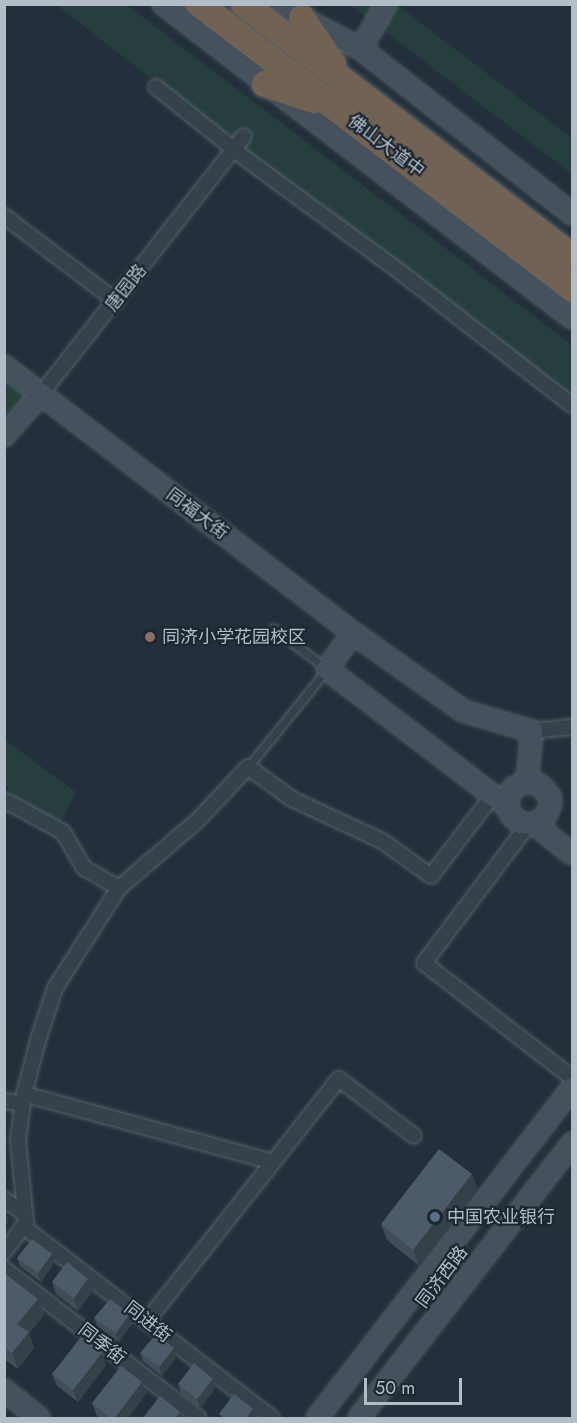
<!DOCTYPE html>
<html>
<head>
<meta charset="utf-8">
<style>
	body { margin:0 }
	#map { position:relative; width:577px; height:1423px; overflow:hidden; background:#23303b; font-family:Jost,"Noto Sans SC",sans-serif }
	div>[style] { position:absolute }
	.green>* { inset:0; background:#263e3d }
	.roads { filter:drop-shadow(0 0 2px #556069) drop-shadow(0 0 2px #556069) }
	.lane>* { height:7px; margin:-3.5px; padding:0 3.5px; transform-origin:3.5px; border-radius:3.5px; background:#36424b }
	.street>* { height:14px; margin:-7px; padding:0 7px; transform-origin:7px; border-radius:7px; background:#36424b }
	.secondary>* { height:20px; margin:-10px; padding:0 10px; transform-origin:10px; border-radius:10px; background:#45525e }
	.highway>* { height:26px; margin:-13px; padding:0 13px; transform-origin:13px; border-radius:13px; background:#716254 }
	.wall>* { inset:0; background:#414e59 }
	.shaded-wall>* { inset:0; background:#354048 }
	.building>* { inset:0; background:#4c5b67 }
	.dots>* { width:16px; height:16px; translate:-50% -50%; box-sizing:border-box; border:3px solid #1c2730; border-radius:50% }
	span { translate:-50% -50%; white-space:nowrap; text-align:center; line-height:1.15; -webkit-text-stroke:4.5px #1c2730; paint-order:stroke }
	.street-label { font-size:18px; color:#b2bdc7 }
	.poi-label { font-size:18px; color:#b2bdc7 }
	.left { translate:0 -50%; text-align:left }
	.frame { position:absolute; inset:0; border:6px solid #b2bdc7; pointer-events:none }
	.scale { position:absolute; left:364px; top:1378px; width:98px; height:27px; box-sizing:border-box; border:3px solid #b2bdc7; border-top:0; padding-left:8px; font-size:18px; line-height:21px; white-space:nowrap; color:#b2bdc7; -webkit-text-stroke:4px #1c2730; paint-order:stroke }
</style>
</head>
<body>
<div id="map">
	<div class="green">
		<i style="clip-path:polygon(56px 5px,127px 5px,572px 345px,572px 401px)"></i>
		<i style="clip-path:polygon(350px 5px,397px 5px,572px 138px,572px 174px)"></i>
		<i style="clip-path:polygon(5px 381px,26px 397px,5px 421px)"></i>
		<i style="clip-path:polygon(5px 740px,76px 792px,60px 823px,15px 798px,6px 785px)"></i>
	</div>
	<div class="roads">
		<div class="lane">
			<i style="left:248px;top:767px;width:126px;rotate:-51.1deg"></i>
			<i style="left:327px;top:669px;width:68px;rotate:-142.8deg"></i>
		</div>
		<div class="street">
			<i style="left:156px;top:87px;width:115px;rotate:38.7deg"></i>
			<i style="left:246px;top:159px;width:190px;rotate:36.2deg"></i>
			<i style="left:399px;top:271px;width:219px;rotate:37.8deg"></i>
			<i style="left:4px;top:216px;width:141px;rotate:37.2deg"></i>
			<i style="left:41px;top:394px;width:328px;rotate:-51.8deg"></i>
			<i style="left:532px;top:731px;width:40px;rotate:-5.7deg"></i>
			<i style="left:4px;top:800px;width:67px;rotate:28.5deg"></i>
			<i style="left:63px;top:832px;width:42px;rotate:59.7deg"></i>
			<i style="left:84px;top:868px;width:40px;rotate:29.7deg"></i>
			<i style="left:528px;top:825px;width:173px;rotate:127deg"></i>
			<i style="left:424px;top:963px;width:187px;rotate:37.8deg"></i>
			<i style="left:24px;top:1094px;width:258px;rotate:15.3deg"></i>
			<i style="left:4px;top:1101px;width:19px;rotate:9deg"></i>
			<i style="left:4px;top:1199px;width:26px;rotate:36deg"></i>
			<i style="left:24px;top:1227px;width:313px;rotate:37.6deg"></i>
			<i style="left:4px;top:1252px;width:36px;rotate:-53deg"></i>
			<i style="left:26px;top:1223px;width:83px;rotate:-95.5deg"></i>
			<i style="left:18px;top:1140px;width:46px;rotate:-82.6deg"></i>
			<i style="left:24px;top:1094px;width:59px;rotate:-75.3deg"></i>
			<i style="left:39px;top:1037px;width:52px;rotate:-71.9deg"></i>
			<i style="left:55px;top:988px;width:119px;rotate:-57.4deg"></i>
			<i style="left:119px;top:888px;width:104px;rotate:-40.7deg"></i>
			<i style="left:198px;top:820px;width:73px;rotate:-46.7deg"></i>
			<i style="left:248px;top:767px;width:54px;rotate:36deg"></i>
			<i style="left:292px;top:799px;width:99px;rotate:25deg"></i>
			<i style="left:382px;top:841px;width:60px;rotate:35.5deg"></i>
			<i style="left:431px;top:876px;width:102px;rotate:-52.6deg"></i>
			<i style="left:4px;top:1269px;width:245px;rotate:37.4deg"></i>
			<i style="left:147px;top:1321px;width:309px;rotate:-51.6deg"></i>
			<i style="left:339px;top:1079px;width:94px;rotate:37.2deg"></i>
		</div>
		<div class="secondary">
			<i style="left:163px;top:4px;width:516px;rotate:37.51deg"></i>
			<i style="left:284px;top:4px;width:23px;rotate:38deg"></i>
			<i style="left:302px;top:18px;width:67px;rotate:27.7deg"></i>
			<i style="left:361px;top:49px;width:268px;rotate:38deg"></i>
			<i style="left:361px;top:49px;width:51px;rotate:-60.9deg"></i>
			<i style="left:4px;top:366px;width:439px;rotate:37.4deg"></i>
			<i style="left:353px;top:633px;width:44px;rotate:125.8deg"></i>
			<i style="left:327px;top:669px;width:226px;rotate:37.3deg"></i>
			<i style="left:4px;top:436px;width:56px;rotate:-48.6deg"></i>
			<i style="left:353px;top:633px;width:135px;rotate:35.3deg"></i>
			<i style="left:463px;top:711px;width:72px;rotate:16.2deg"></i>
			<i style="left:532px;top:731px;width:51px;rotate:95.6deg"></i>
			<i style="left:534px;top:824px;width:14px;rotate:-34deg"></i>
			<i style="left:546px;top:816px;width:14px;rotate:-69deg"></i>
			<i style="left:551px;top:803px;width:7px;rotate:-98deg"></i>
			<i style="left:550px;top:796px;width:15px;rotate:-132deg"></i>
			<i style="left:540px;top:785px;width:13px;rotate:-167deg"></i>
			<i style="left:527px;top:782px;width:14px;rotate:159deg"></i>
			<i style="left:514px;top:787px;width:7px;rotate:124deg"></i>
			<i style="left:510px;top:793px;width:13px;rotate:103deg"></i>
			<i style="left:507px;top:806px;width:10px;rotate:66deg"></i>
			<i style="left:511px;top:815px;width:12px;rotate:42deg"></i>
			<i style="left:520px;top:823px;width:14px;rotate:4deg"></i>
			<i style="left:534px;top:824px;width:48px;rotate:38.3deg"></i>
			<i style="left:4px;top:1390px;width:45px;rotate:38.7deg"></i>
			<i style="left:317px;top:1418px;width:417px;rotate:-52.3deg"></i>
			<i style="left:359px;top:1418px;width:348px;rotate:-52.2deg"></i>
		</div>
		<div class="highway">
			<i style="left:199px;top:4px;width:469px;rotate:37.3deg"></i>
			<i style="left:244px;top:4px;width:414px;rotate:37.6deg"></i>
			<i style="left:302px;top:18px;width:55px;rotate:56deg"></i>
			<i style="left:265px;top:84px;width:52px;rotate:18.1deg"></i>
		</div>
	</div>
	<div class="wall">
		<i style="clip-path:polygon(478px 1190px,419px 1266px,387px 1240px,381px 1224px)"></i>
		<i style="clip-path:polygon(52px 1254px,55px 1262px,41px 1282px,20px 1266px,17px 1258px)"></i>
		<i style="clip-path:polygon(4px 1273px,38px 1299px,44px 1315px,29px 1333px,34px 1348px,18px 1369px,4px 1359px)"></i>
		<i style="clip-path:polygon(52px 1282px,93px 1291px,78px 1311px,56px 1294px)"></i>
		<i style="clip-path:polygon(94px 1318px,133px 1323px,119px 1342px,97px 1326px)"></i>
		<i style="clip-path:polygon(174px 1348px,177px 1356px,162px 1376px,143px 1361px,140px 1353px)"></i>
		<i style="clip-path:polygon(106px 1365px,78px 1402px,57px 1386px,52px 1374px)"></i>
		<i style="clip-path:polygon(142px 1382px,146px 1394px,127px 1419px,100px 1419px,97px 1416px,92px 1403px)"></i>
		<i style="clip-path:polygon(178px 1384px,216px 1387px,200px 1408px,181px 1393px)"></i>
	</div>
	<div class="shaded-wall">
		<i style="clip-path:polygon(472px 1174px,478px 1190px,419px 1266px,413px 1250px)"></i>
		<i style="clip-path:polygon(6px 1213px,9px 1221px,4px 1228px,4px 1215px)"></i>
		<i style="clip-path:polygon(52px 1254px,55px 1262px,41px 1282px,38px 1273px)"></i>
		<i style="clip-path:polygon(88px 1279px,93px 1291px,78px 1311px,74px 1298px)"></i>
		<i style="clip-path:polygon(38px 1299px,44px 1315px,29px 1333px,34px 1348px,18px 1369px,12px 1353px,17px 1324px)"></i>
		<i style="clip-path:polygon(130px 1314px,133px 1323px,119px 1342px,116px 1333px)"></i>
		<i style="clip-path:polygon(174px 1348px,177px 1356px,162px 1376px,159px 1367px)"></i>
		<i style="clip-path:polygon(102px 1353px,106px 1365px,78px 1402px,73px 1390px)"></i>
		<i style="clip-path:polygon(213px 1379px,216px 1387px,200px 1408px,197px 1399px)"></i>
		<i style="clip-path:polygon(142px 1382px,146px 1394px,127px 1419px,114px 1419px)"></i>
		<i style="clip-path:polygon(253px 1409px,256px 1417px,255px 1419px,246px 1419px)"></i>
		<i style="clip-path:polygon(180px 1412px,183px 1419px,175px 1419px)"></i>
	</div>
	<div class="building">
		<i style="clip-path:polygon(439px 1149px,472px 1174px,413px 1250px,381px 1224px)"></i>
		<i style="clip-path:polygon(32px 1239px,52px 1254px,38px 1273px,17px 1258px)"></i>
		<i style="clip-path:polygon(67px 1262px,88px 1279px,74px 1298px,52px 1282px)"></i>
		<i style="clip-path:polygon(4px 1273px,38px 1299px,17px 1324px,29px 1332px,12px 1353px,4px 1347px)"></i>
		<i style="clip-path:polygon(110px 1299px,130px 1314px,116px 1333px,94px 1318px)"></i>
		<i style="clip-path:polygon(156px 1334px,174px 1348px,159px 1367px,140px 1353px)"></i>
		<i style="clip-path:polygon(81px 1337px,102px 1353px,73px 1390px,52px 1374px)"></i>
		<i style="clip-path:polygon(194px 1363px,213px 1379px,197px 1399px,178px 1384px)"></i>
		<i style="clip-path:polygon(121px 1366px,142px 1382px,114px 1419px,112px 1419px,92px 1403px)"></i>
		<i style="clip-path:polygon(234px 1394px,253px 1409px,246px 1419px,225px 1419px,219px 1414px)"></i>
		<i style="clip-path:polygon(160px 1396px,180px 1412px,175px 1419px,142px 1419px)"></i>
	</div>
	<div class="dots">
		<i style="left:150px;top:637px;background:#8d6e63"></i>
		<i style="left:435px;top:1217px;background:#5c6f8a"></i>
	</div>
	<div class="street-label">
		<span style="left:386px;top:146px;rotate:37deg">佛山大道中</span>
		<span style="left:126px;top:288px;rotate:-52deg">唐园路</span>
		<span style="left:197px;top:514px;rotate:37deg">同福大街</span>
		<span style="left:442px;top:1277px;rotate:-53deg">同济西路</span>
		<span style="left:148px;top:1322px;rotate:38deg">同进街</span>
		<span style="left:102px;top:1344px;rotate:38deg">同季街</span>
	</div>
	<div class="poi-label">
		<span class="left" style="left:162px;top:637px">同济小学花园校区</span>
		<span class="left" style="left:447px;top:1217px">中国农业银行</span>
	</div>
	<div class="frame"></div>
	<div class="scale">50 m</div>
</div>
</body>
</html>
